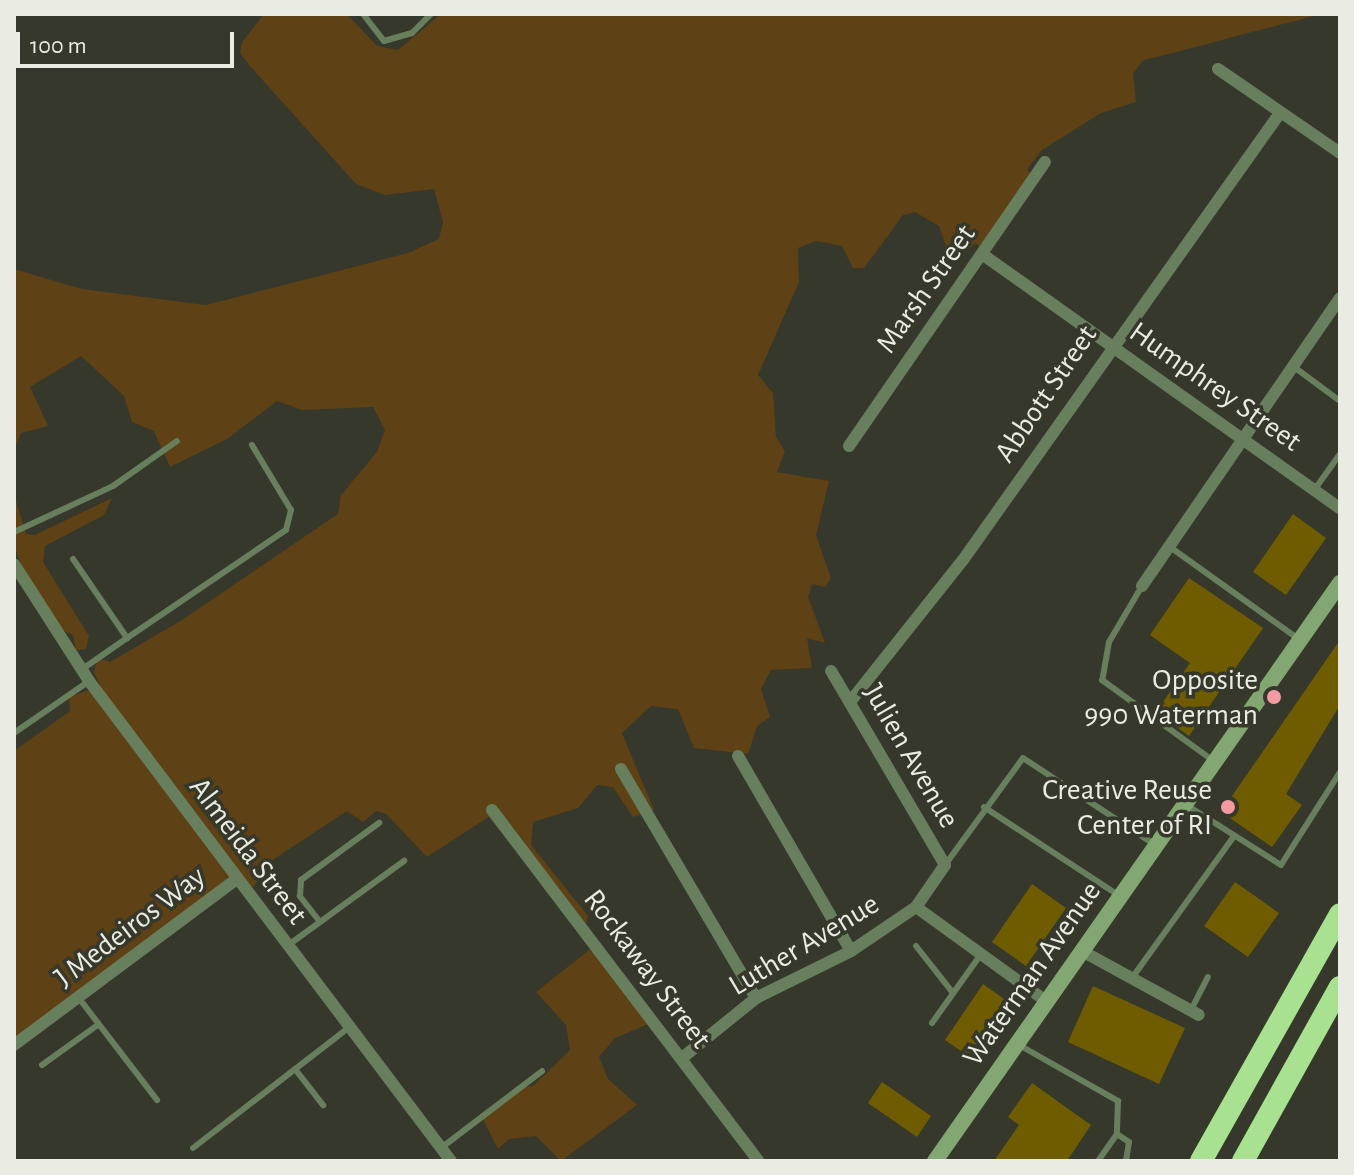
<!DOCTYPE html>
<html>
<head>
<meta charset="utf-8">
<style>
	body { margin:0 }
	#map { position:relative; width:1354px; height:1175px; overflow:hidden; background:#36382b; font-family:"Alegreya Sans",sans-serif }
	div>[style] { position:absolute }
	.green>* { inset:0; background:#5e4114 }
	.building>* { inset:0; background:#6f5c00 }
	.lane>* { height:6px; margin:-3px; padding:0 3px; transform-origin:3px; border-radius:3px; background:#687f5e }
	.street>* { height:12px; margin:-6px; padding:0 6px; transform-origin:6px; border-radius:6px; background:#687f5e }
	.secondary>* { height:16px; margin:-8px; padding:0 8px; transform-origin:8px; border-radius:8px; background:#82a772 }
	.highway>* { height:22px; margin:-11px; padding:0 11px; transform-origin:11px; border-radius:11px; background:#a8e18f }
	.dots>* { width:22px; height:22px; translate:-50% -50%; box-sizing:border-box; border:4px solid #36382b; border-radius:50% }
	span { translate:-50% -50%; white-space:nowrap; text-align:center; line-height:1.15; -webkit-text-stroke:7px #36382b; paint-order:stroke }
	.street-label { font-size:30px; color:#eaece3 }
	.poi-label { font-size:30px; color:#eaece3 }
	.right { translate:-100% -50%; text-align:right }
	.frame { position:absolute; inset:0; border:16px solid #eaece3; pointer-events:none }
	.scale { position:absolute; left:16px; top:32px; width:218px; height:36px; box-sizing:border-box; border:4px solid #eaece3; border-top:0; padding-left:10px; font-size:24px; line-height:28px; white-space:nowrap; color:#eaece3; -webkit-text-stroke:6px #36382b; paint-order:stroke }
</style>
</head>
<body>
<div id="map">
	<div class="green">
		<i style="clip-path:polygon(264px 14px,347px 14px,377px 46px,398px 50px,441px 14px,1321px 14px,1142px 61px,1133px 74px,1136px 102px,1101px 113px,1042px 150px,1027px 169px,1033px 177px,982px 250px,976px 243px,952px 263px,939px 226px,915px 212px,903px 215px,864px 268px,853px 268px,842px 246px,816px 241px,798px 248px,799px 282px,758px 375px,773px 393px,776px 437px,785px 451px,777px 472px,829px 481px,816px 535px,831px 578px,825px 587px,812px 584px,808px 597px,825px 643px,807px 638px,812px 668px,771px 670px,761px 689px,770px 717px,757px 726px,748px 754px,694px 748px,678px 709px,651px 706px,622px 733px,654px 810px,633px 817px,613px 787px,597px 785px,578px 808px,533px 822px,531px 845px,588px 916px,584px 929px,493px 814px,427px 857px,386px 814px,376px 811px,363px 822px,347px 811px,274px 859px,253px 887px,238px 883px,14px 1044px,14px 751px,70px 711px,69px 697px,92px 689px,104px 694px,94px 672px,98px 658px,110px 662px,182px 620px,338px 514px,341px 495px,377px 452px,385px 430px,373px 407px,302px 410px,277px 401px,227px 439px,170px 467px,154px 431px,132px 422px,124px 396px,81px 356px,30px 387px,48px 426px,21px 433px,14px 450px,14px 269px,82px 289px,206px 305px,408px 253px,439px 239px,443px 222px,434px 189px,385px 195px,356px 184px,250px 66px,240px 53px,242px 42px)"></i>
		<i style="clip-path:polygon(14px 494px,26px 534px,35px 535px,112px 498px,104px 515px,45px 546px,43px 562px,89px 636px,86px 649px,76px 650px,73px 635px,62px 630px,22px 566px,14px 546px)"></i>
		<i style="clip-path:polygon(593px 947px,651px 1023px,615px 1038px,599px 1057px,608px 1079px,637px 1105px,561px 1161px,536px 1136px,509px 1139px,498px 1149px,480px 1114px,518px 1088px,533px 1086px,570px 1050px,566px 1025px,536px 992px)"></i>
	</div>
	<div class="building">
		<i style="clip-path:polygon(1293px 514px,1326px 538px,1286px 595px,1253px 572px)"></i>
		<i style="clip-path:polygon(1189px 578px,1263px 628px,1189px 736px,1156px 712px,1190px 663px,1150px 635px)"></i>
		<i style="clip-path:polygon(1340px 640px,1340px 705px,1286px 794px,1302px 805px,1272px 847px,1221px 812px)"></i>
		<i style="clip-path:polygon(1235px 882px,1279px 913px,1248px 957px,1204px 926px)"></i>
		<i style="clip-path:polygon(1032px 884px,1066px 908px,1026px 966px,992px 942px)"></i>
		<i style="clip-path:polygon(983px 984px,1011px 1004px,974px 1060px,945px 1040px)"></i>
		<i style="clip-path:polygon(1093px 986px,1185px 1028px,1159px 1084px,1068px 1042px)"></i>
		<i style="clip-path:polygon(882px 1082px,931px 1116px,917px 1137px,868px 1103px)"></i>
		<i style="clip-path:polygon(1032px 1083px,1091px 1125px,1067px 1161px,994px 1161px,1019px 1125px,1008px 1117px)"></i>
	</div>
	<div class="lane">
		<i style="left:363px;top:14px;width:34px;rotate:52deg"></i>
		<i style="left:384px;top:41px;width:29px;rotate:-16deg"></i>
		<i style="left:412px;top:33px;width:27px;rotate:-45deg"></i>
		<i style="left:1294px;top:367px;width:57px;rotate:36.5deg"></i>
		<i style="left:1315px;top:489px;width:43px;rotate:-54.5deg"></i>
		<i style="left:14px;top:532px;width:109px;rotate:-24.9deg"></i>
		<i style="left:113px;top:486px;width:78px;rotate:-35.1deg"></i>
		<i style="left:1170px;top:547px;width:156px;rotate:35.6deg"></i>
		<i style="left:73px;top:559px;width:96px;rotate:55.6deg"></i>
		<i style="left:127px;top:638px;width:56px;rotate:145.2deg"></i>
		<i style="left:1142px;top:586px;width:65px;rotate:120.5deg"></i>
		<i style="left:1109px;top:642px;width:39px;rotate:100deg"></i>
		<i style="left:1102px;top:680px;width:136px;rotate:36deg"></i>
		<i style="left:127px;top:638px;width:192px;rotate:-34.2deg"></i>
		<i style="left:286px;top:530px;width:21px;rotate:-76deg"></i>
		<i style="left:291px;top:510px;width:76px;rotate:-121deg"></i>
		<i style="left:14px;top:733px;width:91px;rotate:-34.7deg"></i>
		<i style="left:1188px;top:806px;width:110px;rotate:32.4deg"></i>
		<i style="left:1281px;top:865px;width:110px;rotate:-57.6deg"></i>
		<i style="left:984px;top:807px;width:160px;rotate:33.3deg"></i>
		<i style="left:945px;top:865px;width:132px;rotate:-53.9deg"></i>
		<i style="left:1023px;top:758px;width:157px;rotate:33.3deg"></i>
		<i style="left:320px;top:922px;width:33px;rotate:-128deg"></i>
		<i style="left:300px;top:896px;width:16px;rotate:-86deg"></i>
		<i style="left:301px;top:880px;width:97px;rotate:-36.2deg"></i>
		<i style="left:287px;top:946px;width:145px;rotate:-36deg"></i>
		<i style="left:916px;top:946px;width:60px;rotate:51.8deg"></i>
		<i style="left:1132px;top:978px;width:175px;rotate:-54.3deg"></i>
		<i style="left:78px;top:997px;width:130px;rotate:52.5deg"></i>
		<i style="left:1191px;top:1010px;width:37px;rotate:-63deg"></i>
		<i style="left:932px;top:1023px;width:85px;rotate:-54.6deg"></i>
		<i style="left:1019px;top:1045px;width:114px;rotate:29.5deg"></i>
		<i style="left:1118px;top:1101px;width:33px;rotate:92deg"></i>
		<i style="left:1117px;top:1134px;width:33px;rotate:125deg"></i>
		<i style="left:42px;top:1065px;width:70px;rotate:-35.7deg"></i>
		<i style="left:295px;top:1069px;width:46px;rotate:52.1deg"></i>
		<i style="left:1117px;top:1134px;width:14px;rotate:34deg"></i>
		<i style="left:1129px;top:1142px;width:19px;rotate:99deg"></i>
		<i style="left:193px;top:1148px;width:196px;rotate:-37.7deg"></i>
		<i style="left:441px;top:1148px;width:127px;rotate:-37.3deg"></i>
	</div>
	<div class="street">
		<i style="left:1218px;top:69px;width:148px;rotate:34.5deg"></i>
		<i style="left:982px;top:254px;width:439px;rotate:35.4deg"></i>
		<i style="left:849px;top:446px;width:345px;rotate:-55.4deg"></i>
		<i style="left:14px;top:564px;width:139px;rotate:57.3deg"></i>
		<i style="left:89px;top:681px;width:601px;rotate:52.98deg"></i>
		<i style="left:1142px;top:586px;width:349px;rotate:-55.5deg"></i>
		<i style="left:850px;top:702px;width:181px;rotate:-51.5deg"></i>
		<i style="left:963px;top:560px;width:548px;rotate:-54.66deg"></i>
		<i style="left:738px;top:756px;width:225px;rotate:59.9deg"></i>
		<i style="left:621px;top:769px;width:266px;rotate:59.5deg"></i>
		<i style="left:492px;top:810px;width:440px;rotate:52.8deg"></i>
		<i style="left:916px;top:907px;width:162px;rotate:35.9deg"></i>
		<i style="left:1082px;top:951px;width:133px;rotate:28.7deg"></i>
		<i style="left:14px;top:1045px;width:278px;rotate:-36.7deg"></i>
		<i style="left:682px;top:1058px;width:95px;rotate:-39deg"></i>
		<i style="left:756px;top:998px;width:106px;rotate:-26.3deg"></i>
		<i style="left:851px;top:951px;width:78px;rotate:-34.1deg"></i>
		<i style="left:916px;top:907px;width:51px;rotate:-55.4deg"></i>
		<i style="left:945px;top:865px;width:225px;rotate:-120.4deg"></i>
	</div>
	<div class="secondary">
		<i style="left:935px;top:1161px;width:706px;rotate:-54.98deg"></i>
	</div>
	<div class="highway">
		<i style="left:1201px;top:1161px;width:283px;rotate:-60.6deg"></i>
		<i style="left:1243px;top:1161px;width:199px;rotate:-60.9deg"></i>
	</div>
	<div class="dots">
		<i style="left:1274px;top:697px;background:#f49aa2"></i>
		<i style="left:1228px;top:807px;background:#f49aa2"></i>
	</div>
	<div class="street-label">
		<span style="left:926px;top:289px;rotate:-55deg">Marsh Street</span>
		<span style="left:1215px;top:387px;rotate:35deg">Humphrey Street</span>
		<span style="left:1046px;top:394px;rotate:-56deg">Abbott Street</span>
		<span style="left:911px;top:756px;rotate:60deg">Julien Avenue</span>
		<span style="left:248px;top:851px;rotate:53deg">Almeida Street</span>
		<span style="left:130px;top:927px;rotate:-37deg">J Medeiros Way</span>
		<span style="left:804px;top:945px;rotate:-31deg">Luther Avenue</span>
		<span style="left:647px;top:969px;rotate:53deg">Rockaway Street</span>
		<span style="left:1032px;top:974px;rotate:-55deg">Waterman Avenue</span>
	</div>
	<div class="poi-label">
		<span class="right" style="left:1258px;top:697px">Opposite<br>990 Waterman</span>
		<span class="right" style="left:1212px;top:807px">Creative Reuse<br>Center of RI</span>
	</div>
	<div class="frame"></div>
	<div class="scale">100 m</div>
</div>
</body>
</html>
